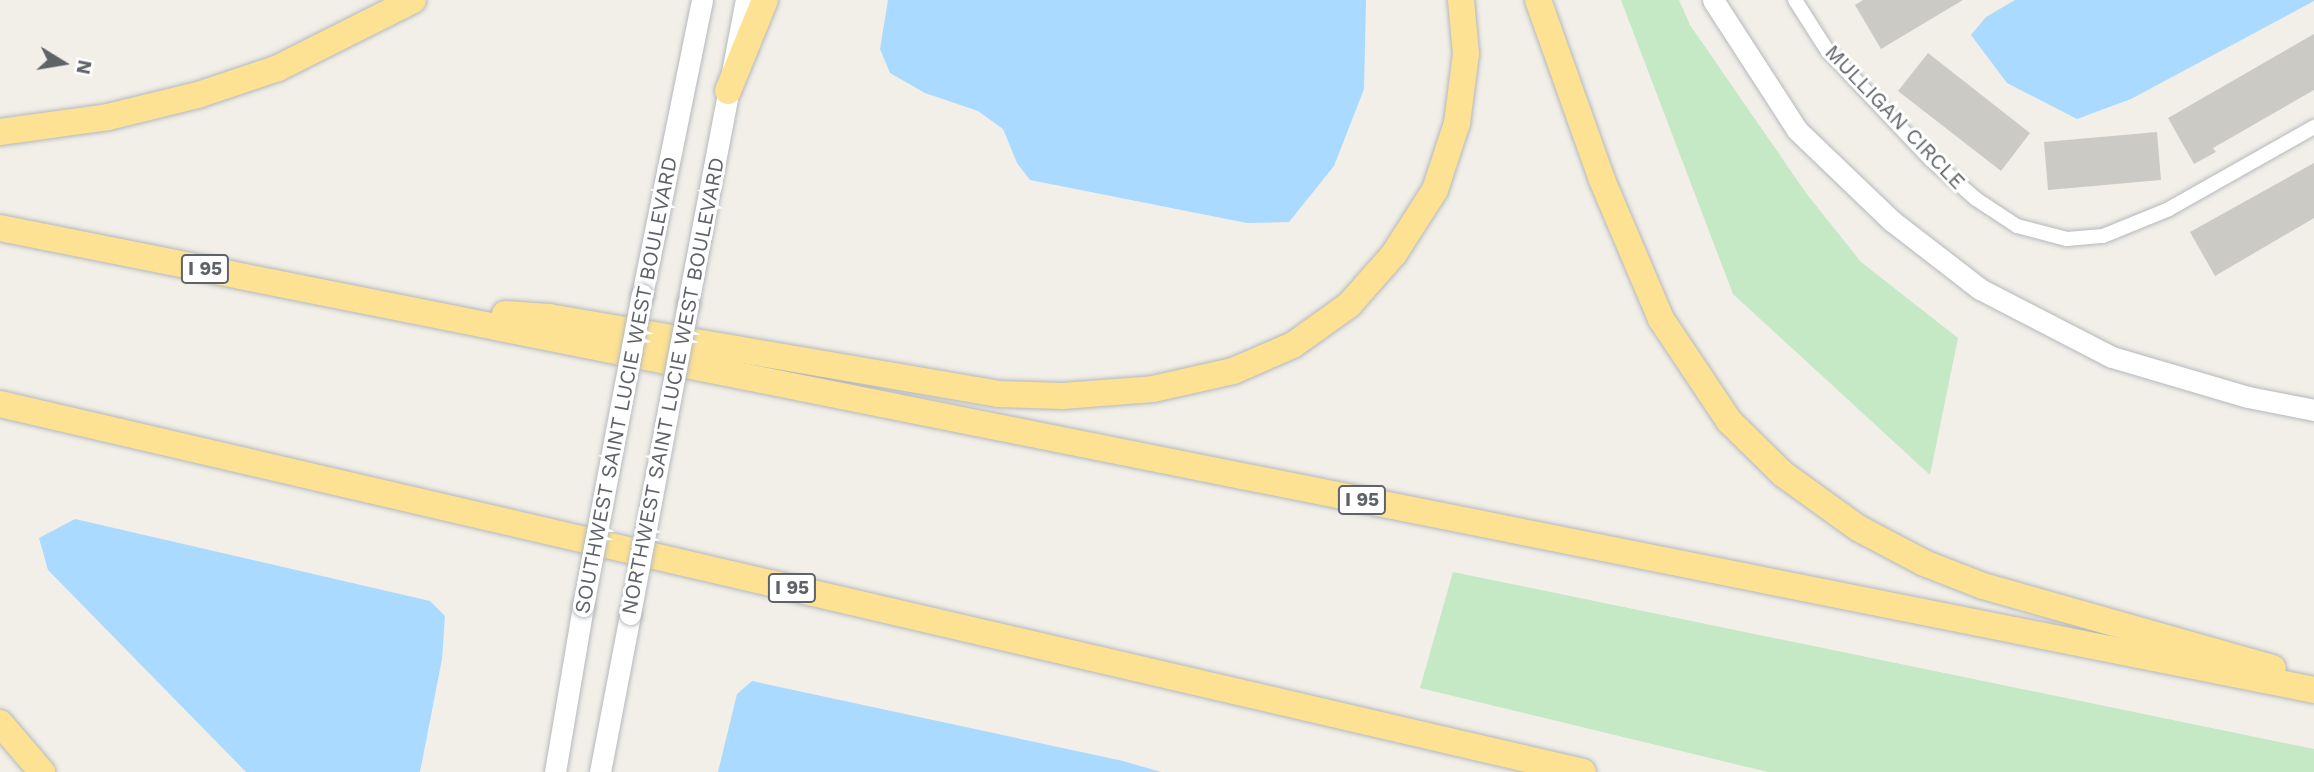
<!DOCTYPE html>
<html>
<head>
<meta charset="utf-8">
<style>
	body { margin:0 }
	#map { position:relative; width:2314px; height:772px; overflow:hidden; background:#f1efe8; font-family:"Work Sans",sans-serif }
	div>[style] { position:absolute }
	.green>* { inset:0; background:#c5e8c5 }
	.water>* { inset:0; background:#aadaff }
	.building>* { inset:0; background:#cccac5 }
	.roads { filter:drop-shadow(0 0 2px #b5b8bc) drop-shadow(0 0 2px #b5b8bc) }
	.street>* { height:14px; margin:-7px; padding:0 7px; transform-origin:7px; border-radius:7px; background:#fff }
	.secondary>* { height:21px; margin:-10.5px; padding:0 10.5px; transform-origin:10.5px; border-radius:10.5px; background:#fff }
	.highway>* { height:26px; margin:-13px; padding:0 13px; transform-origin:13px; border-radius:13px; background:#fde293 }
	.bridges { filter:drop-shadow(0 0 2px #b6babf) drop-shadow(0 0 2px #b6babf) }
	.secondary-bridge>* { height:21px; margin:-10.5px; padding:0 10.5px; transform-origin:10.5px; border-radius:10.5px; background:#fff }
	span { translate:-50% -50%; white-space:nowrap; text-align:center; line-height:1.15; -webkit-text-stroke:6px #fff; paint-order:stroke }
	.shield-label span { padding:2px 5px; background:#fff; border:2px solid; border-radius:5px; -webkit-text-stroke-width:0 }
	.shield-label { font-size:19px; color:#5f6368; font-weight:700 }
	.street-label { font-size:21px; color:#5f6368 }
	.north { position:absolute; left:28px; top:28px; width:70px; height:70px; -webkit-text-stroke:5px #fff; paint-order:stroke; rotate:101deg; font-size:19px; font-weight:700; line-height:28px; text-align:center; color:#5f6368 }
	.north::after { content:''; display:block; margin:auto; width:24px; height:32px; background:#5f6368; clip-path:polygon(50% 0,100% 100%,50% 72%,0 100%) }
</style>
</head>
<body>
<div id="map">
	<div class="green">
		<i style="clip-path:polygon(1621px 0,1679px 0,1690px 25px,1806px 193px,1861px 262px,1958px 338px,1930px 475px,1733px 294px)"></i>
		<i style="clip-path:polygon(1453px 572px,2314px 749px,2314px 772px,1768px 772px,1420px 688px)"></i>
	</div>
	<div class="water">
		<i style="clip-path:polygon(888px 0,1366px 0,1364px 89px,1334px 166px,1289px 222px,1247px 223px,1030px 180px,1017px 163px,1003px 129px,978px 111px,925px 93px,890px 73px,880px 49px)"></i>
		<i style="clip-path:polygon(2015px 0,2314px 0,2314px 1px,2131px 99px,2077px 119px,2007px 83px,1971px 35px,1986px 17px)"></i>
		<i style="clip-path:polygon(75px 519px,430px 601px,445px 616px,442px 659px,420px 772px,246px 772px,48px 570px,39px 538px)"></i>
		<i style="clip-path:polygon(752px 681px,1123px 761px,1161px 772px,718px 772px,737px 694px)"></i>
	</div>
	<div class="building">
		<i style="clip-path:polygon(1863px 0,1963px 0,1881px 49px,1855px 5px)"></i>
		<i style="clip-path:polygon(2314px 34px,2314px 90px,2213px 148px,2216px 152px,2194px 164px,2168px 118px)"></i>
		<i style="clip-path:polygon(1928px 53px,2030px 133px,2001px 171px,1898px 91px)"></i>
		<i style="clip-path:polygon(2157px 132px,2161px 180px,2048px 190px,2044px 142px)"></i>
		<i style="clip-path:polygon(2314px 163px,2314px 218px,2215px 276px,2190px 232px)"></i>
	</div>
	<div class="roads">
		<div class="street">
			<i style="left:1795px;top:0;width:59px;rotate:57.4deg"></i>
			<i style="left:1827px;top:50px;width:151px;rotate:46.6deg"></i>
			<i style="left:1931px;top:160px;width:60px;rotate:40.9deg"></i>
			<i style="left:1976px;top:199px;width:49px;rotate:33.4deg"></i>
			<i style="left:2017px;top:226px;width:52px;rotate:14.6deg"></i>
			<i style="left:2067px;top:239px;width:36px;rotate:-5deg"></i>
			<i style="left:2103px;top:236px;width:71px;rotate:-22.2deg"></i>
			<i style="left:2169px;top:209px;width:167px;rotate:-29.5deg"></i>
		</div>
		<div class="secondary">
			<i style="left:1713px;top:0;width:155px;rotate:57.1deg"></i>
			<i style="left:1797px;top:130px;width:132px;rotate:43.8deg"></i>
			<i style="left:1892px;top:221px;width:111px;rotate:37.7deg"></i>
			<i style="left:1980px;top:289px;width:148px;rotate:27.3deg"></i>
			<i style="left:2112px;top:357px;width:142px;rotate:16.4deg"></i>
			<i style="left:2248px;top:397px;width:67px;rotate:11.1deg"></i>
			<i style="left:642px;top:295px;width:301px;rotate:-78.5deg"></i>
			<i style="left:688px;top:303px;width:309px;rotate:-79.2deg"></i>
			<i style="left:555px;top:772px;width:168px;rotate:-80.4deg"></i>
			<i style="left:600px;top:772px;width:161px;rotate:-79.2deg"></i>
		</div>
		<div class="highway">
			<i style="left:1538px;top:0;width:191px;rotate:70.4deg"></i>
			<i style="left:1602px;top:180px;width:151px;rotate:67deg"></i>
			<i style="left:1661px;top:319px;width:123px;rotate:56.3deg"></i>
			<i style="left:1729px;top:421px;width:76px;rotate:44.5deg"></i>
			<i style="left:1783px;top:474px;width:92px;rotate:35.8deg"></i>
			<i style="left:1858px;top:528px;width:75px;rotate:27.9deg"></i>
			<i style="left:1924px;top:563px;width:63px;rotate:21.3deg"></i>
			<i style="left:1983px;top:586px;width:301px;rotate:15.8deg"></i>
			<i style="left:728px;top:91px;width:98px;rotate:-67.9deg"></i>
			<i style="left:0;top:132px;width:109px;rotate:-7.9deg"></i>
			<i style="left:108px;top:117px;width:93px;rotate:-13.7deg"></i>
			<i style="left:198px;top:95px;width:84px;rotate:-18.6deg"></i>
			<i style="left:278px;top:68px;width:151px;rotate:-26.7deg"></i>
			<i style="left:0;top:228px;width:2360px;rotate:11.29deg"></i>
			<i style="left:505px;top:314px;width:44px;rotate:3.9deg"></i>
			<i style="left:549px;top:317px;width:456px;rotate:9.7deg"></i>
			<i style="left:998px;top:394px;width:65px;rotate:1.8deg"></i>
			<i style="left:1063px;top:396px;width:90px;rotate:-4.4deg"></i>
			<i style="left:1153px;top:389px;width:82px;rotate:-12.7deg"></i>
			<i style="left:1233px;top:371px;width:65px;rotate:-23.4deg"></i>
			<i style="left:1293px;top:345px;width:69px;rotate:-35.5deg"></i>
			<i style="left:1349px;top:305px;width:68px;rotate:-48.6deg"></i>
			<i style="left:1394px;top:254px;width:76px;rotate:-57.4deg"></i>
			<i style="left:1435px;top:190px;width:71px;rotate:-71.8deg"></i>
			<i style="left:1457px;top:123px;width:70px;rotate:-82.6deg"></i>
			<i style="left:1466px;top:54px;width:54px;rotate:-95.3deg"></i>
			<i style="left:0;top:404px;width:1625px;rotate:13.09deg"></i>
			<i style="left:0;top:723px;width:65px;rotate:49.4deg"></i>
		</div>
	</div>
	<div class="bridges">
		<div class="secondary-bridge">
			<i style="left:583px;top:606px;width:317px;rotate:-79.3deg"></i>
			<i style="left:630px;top:614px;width:316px;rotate:-79.4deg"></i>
		</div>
	</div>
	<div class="shield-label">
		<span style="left:205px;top:269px">I 95</span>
		<span style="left:1362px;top:500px">I 95</span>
		<span style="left:792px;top:588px">I 95</span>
	</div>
	<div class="street-label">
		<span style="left:1895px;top:117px;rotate:46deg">MULLIGAN CIRCLE</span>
		<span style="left:626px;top:385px;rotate:-79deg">SOUTHWEST SAINT LUCIE WEST BOULEVARD</span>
		<span style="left:673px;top:386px;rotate:-79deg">NORTHWEST SAINT LUCIE WEST BOULEVARD</span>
	</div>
	<div class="north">N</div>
</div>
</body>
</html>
